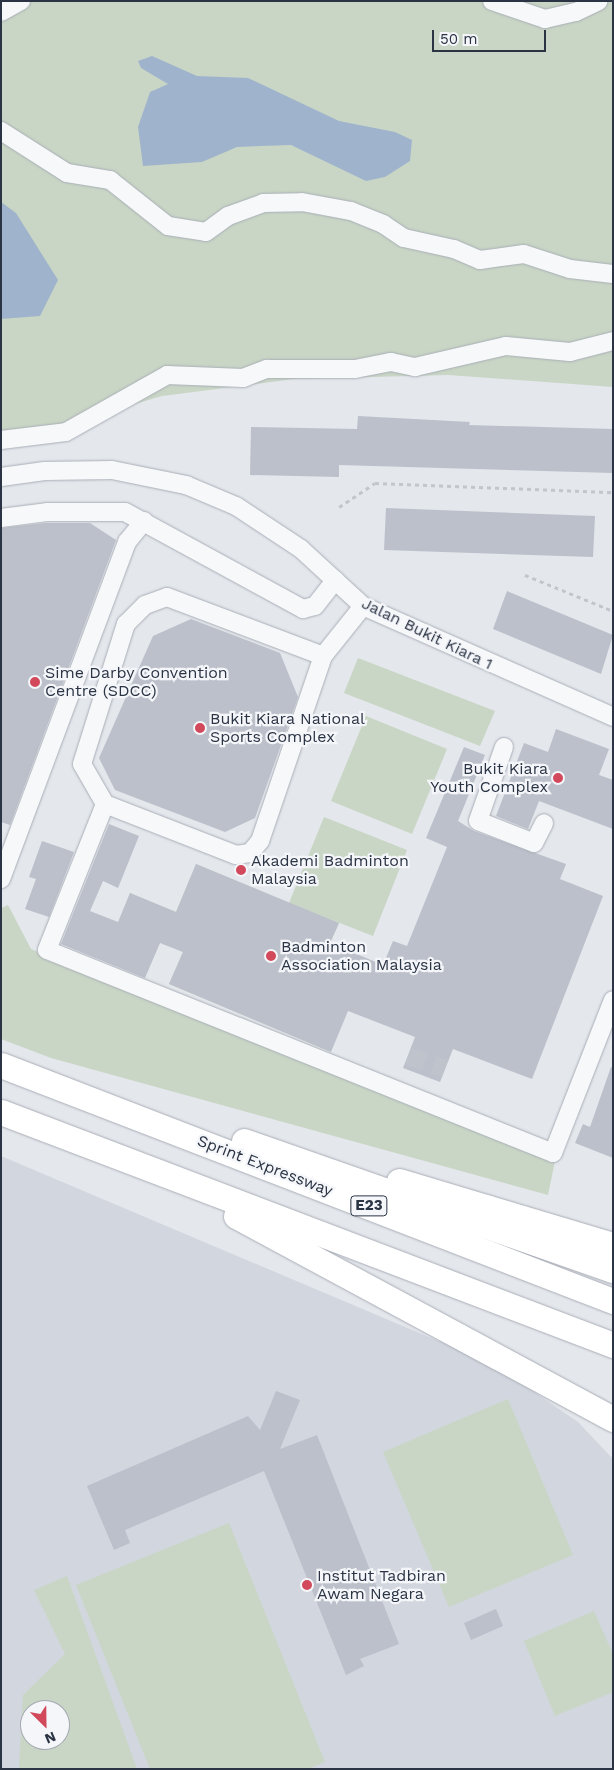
<!DOCTYPE html>
<html>
<head>
<meta charset="utf-8">
<style>
	body { margin:0 }
	#map { position:relative; width:614px; height:1770px; overflow:hidden; background:#e4e7ec; font-family:"Work Sans",sans-serif }
	div>[style] { position:absolute }
	.built>* { inset:0; background:#d2d6de }
	.green>* { inset:0; background:#c9d6c5 }
	.water>* { inset:0; background:#9fb4cc }
	.building>* { inset:0; background:#bbc0ca }
	.minor-tunnel>* { height:18px; margin-top:-9px; transform-origin:0; background:repeating-linear-gradient(90deg,#bfc3cb 0 18px,transparent 0 27px) }
	.path>* { height:2.5px; margin-top:-1.25px; transform-origin:0; background:repeating-linear-gradient(90deg,#c2c5cb 0 4px,transparent 0 8px) }
	.roads { filter:drop-shadow(0 0 1px #a9aeb7) drop-shadow(0 0 1px #a9aeb7) }
	.minor>* { height:18px; margin:-9px; padding:0 9px; transform-origin:9px; border-radius:9px; background:#f7f8fa }
	.highway>* { height:25px; margin:-12.5px; padding:0 12.5px; transform-origin:12.5px; border-radius:12.5px; background:#fff }
	.dots>* { width:14px; height:14px; translate:-50% -50%; box-sizing:border-box; border:2px solid #f4f6f9; border-radius:50% }
	span { translate:-50% -50%; white-space:nowrap; text-align:center; line-height:1.15; -webkit-text-stroke:4.5px #f4f6f9; paint-order:stroke }
	.shield-label span { padding:1px 4px; background:#f4f6f9; border:1px solid; border-radius:4px; -webkit-text-stroke-width:0 }
	.shield-label { font-size:15px; color:#2b3445; font-weight:700 }
	.street-label { font-size:16px; color:#2b3445 }
	.poi-label { font-size:16px; color:#2b3445 }
	.left { translate:0 -50%; text-align:left }
	.right { translate:-100% -50%; text-align:right }
	.frame { position:absolute; inset:0; border:2px solid #2b3445; pointer-events:none }
	.north { position:absolute; left:20px; top:1700px; width:50px; height:50px; box-sizing:border-box; background:#f4f6f9; border:1px solid #a4a8b1; border-radius:50%; rotate:157deg; font-size:14px; font-weight:700; line-height:20px; text-align:center; color:#2b3445 }
	.north::after { content:''; display:block; margin:auto; width:18px; height:22px; background:#d1495b; clip-path:polygon(50% 0,100% 100%,50% 72%,0 100%) }
	.scale { position:absolute; left:432px; top:30px; width:114px; height:22px; box-sizing:border-box; border:2px solid #2b3445; border-top:0; padding-left:6px; font-size:15px; line-height:18px; white-space:nowrap; color:#2b3445; -webkit-text-stroke:4px #f4f6f9; paint-order:stroke }
</style>
</head>
<body>
<div id="map">
	<div class="built">
		<i style="clip-path:polygon(evenodd,1px 1156px,495px 1365px,578px 1422px,613px 1459px,613px 1769px,1px 1769px,1px 1156px,30px 1710px,60px 1710px,60px 1740px,30px 1740px,30px 1710px)"></i>
	</div>
	<div class="green">
		<i style="clip-path:polygon(1px 1px,613px 1px,613px 387px,448px 375px,294px 379px,162px 396px,1px 443px)"></i>
		<i style="clip-path:polygon(358px 658px,495px 711px,480px 746px,344px 693px)"></i>
		<i style="clip-path:polygon(366px 716px,447px 749px,412px 834px,331px 801px)"></i>
		<i style="clip-path:polygon(324px 817px,407px 850px,373px 936px,309px 911px,339px 923px,330px 943px,331px 1052px,169px 984px,183px 952px,145px 936px,148px 927px,121px 916px,130px 893px,176px 912px,196px 864px,289px 903px)"></i>
		<i style="clip-path:polygon(8px 905px,31px 949px,555px 1161px,548px 1195px,51px 1058px,1px 1039px,1px 908px)"></i>
		<i style="clip-path:polygon(508px 1399px,573px 1555px,449px 1607px,383px 1452px)"></i>
		<i style="clip-path:polygon(229px 1523px,325px 1762px,308px 1769px,150px 1769px,76px 1585px)"></i>
		<i style="clip-path:polygon(evenodd,67px 1576px,137px 1769px,19px 1769px,23px 1695px,65px 1654px,34px 1590px,67px 1576px,30px 1710px,60px 1710px,60px 1740px,30px 1740px,30px 1710px)"></i>
		<i style="clip-path:polygon(594px 1611px,613px 1654px,613px 1692px,555px 1716px,524px 1641px)"></i>
	</div>
	<div class="water">
		<i style="clip-path:polygon(152px 56px,197px 76px,248px 78px,339px 121px,395px 132px,412px 140px,410px 161px,385px 177px,366px 181px,291px 145px,237px 147px,202px 162px,143px 166px,138px 127px,150px 92px,168px 84px,141px 68px,138px 61px)"></i>
		<i style="clip-path:polygon(1px 202px,16px 213px,58px 280px,40px 316px,1px 319px)"></i>
	</div>
	<div class="building">
		<i style="clip-path:polygon(358px 416px,470px 422px,469px 425px,613px 429px,613px 473px,339px 465px,339px 477px,250px 475px,251px 427px,357px 429px)"></i>
		<i style="clip-path:polygon(386px 508px,595px 516px,593px 557px,384px 550px)"></i>
		<i style="clip-path:polygon(46px 523px,90px 523px,116px 540px,10px 825px,1px 822px,1px 528px)"></i>
		<i style="clip-path:polygon(507px 591px,613px 635px,601px 674px,493px 629px)"></i>
		<i style="clip-path:polygon(191px 619px,280px 653px,298px 697px,255px 818px,225px 832px,115px 790px,99px 758px,153px 636px)"></i>
		<i style="clip-path:polygon(556px 729px,609px 749px,599px 775px,613px 780px,613px 829px,539px 801px,528px 829px,496px 816px,524px 743px,548px 752px)"></i>
		<i style="clip-path:polygon(464px 747px,485px 755px,458px 821px,474px 831px,566px 864px,560px 879px,603px 896px,532px 1079px,453px 1049px,440px 1082px,403px 1068px,415px 1037px,348px 1011px,331px 1052px,169px 984px,183px 952px,160px 943px,145px 978px,61px 944px,109px 824px,139px 836px,118px 888px,103px 881px,90px 911px,118px 922px,130px 893px,176px 912px,196px 864px,339px 923px,330px 943px,383px 965px,393px 941px,407px 946px,447px 847px,426px 838px)"></i>
		<i style="clip-path:polygon(42px 841px,74px 852px,49px 917px,25px 909px,36px 879px,29px 877px)"></i>
		<i style="clip-path:polygon(611px 1067px,613px 1068px,613px 1158px,575px 1143px,583px 1124px,590px 1127px)"></i>
		<i style="clip-path:polygon(276px 1391px,300px 1400px,280px 1449px,317px 1435px,399px 1644px,360px 1659px,364px 1666px,346px 1675px,264px 1471px,125px 1530px,130px 1543px,114px 1550px,87px 1486px,248px 1416px,260px 1430px)"></i>
		<i style="clip-path:polygon(496px 1609px,503px 1626px,471px 1640px,464px 1623px)"></i>
	</div>
	<div class="minor-tunnel">
		<i style="left:408px;top:1056px;width:39px;rotate:19deg"></i>
	</div>
	<div class="path">
		<i style="left:339px;top:507px;width:43px;rotate:-33.7deg"></i>
		<i style="left:375px;top:483px;width:238px;rotate:2.2deg"></i>
		<i style="left:525px;top:575px;width:95px;rotate:22.2deg"></i>
	</div>
	<div class="roads">
		<div class="minor">
			<i style="left:492px;top:1px;width:56px;rotate:18.8deg"></i>
			<i style="left:545px;top:19px;width:32px;rotate:-13deg"></i>
			<i style="left:576px;top:12px;width:25px;rotate:-26deg"></i>
			<i style="left:1px;top:12px;width:23px;rotate:-29deg"></i>
			<i style="left:1px;top:131px;width:78px;rotate:32.5deg"></i>
			<i style="left:67px;top:173px;width:44px;rotate:9.2deg"></i>
			<i style="left:110px;top:180px;width:74px;rotate:38.4deg"></i>
			<i style="left:168px;top:226px;width:38px;rotate:9deg"></i>
			<i style="left:206px;top:232px;width:27px;rotate:-36deg"></i>
			<i style="left:228px;top:216px;width:37px;rotate:-20deg"></i>
			<i style="left:263px;top:203px;width:39px;rotate:-1deg"></i>
			<i style="left:302px;top:202px;width:50px;rotate:10.4deg"></i>
			<i style="left:351px;top:211px;width:35px;rotate:22deg"></i>
			<i style="left:383px;top:224px;width:25px;rotate:34deg"></i>
			<i style="left:404px;top:238px;width:51px;rotate:12.4deg"></i>
			<i style="left:454px;top:249px;width:28px;rotate:23deg"></i>
			<i style="left:480px;top:260px;width:44px;rotate:-7.8deg"></i>
			<i style="left:524px;top:254px;width:48px;rotate:18.1deg"></i>
			<i style="left:570px;top:269px;width:43px;rotate:6.6deg"></i>
			<i style="left:1px;top:440px;width:65px;rotate:-7deg"></i>
			<i style="left:66px;top:432px;width:116px;rotate:-29.4deg"></i>
			<i style="left:167px;top:375px;width:76px;rotate:2.3deg"></i>
			<i style="left:243px;top:378px;width:26px;rotate:-21deg"></i>
			<i style="left:267px;top:369px;width:88px"></i>
			<i style="left:355px;top:369px;width:37px;rotate:-11deg"></i>
			<i style="left:391px;top:362px;width:25px;rotate:12deg"></i>
			<i style="left:415px;top:367px;width:93px;rotate:-13deg"></i>
			<i style="left:506px;top:346px;width:64px;rotate:5.4deg"></i>
			<i style="left:570px;top:352px;width:44px;rotate:-14.3deg"></i>
			<i style="left:1px;top:477px;width:44px;rotate:-7.8deg"></i>
			<i style="left:45px;top:471px;width:67px;rotate:-0.9deg"></i>
			<i style="left:112px;top:470px;width:76px;rotate:11.5deg"></i>
			<i style="left:186px;top:485px;width:54px;rotate:22.8deg"></i>
			<i style="left:236px;top:506px;width:78px;rotate:33.5deg"></i>
			<i style="left:301px;top:549px;width:84px;rotate:42.6deg"></i>
			<i style="left:363px;top:606px;width:274px;rotate:23.9deg"></i>
			<i style="left:1px;top:518px;width:46px;rotate:-7.4deg"></i>
			<i style="left:47px;top:512px;width:78px"></i>
			<i style="left:125px;top:512px;width:203px;rotate:28.6deg"></i>
			<i style="left:303px;top:609px;width:12px;rotate:-14deg"></i>
			<i style="left:315px;top:606px;width:33px;rotate:-52deg"></i>
			<i style="left:167px;top:597px;width:167px;rotate:20.7deg"></i>
			<i style="left:323px;top:656px;width:195px;rotate:108.8deg"></i>
			<i style="left:260px;top:841px;width:16px;rotate:130deg"></i>
			<i style="left:250px;top:853px;width:14px;rotate:172deg"></i>
			<i style="left:236px;top:855px;width:141px;rotate:-158.7deg"></i>
			<i style="left:105px;top:804px;width:46px;rotate:-119.9deg"></i>
			<i style="left:82px;top:764px;width:147px;rotate:-72.6deg"></i>
			<i style="left:126px;top:624px;width:27px;rotate:-45deg"></i>
			<i style="left:145px;top:605px;width:23px;rotate:-20deg"></i>
			<i style="left:323px;top:656px;width:64px;rotate:-51.3deg"></i>
			<i style="left:504px;top:747px;width:78px;rotate:109.4deg"></i>
			<i style="left:478px;top:821px;width:60px;rotate:21.4deg"></i>
			<i style="left:534px;top:843px;width:22px;rotate:-63deg"></i>
			<i style="left:105px;top:804px;width:157px;rotate:111.7deg"></i>
			<i style="left:47px;top:950px;width:545px;rotate:21.86deg"></i>
			<i style="left:553px;top:1153px;width:164px;rotate:-68.6deg"></i>
			<i style="left:1px;top:879px;width:360px;rotate:-69.5deg"></i>
			<i style="left:127px;top:542px;width:27px;rotate:-51deg"></i>
		</div>
		<div class="highway">
			<i style="left:1px;top:1065px;width:656px;rotate:21.09deg"></i>
			<i style="left:1px;top:1112px;width:655px;rotate:20.84deg"></i>
			<i style="left:244px;top:1141px;width:391px;rotate:19.3deg"></i>
			<i style="left:399px;top:1181px;width:223px;rotate:16.7deg"></i>
			<i style="left:236px;top:1216px;width:428px;rotate:28.3deg"></i>
		</div>
	</div>
	<div class="dots">
		<i style="left:35px;top:682px;background:#d1495b"></i>
		<i style="left:200px;top:728px;background:#d1495b"></i>
		<i style="left:558px;top:778px;background:#d1495b"></i>
		<i style="left:241px;top:870px;background:#d1495b"></i>
		<i style="left:271px;top:956px;background:#d1495b"></i>
		<i style="left:307px;top:1585px;background:#d1495b"></i>
	</div>
	<div class="shield-label">
		<span style="left:369px;top:1206px">E23</span>
	</div>
	<div class="street-label">
		<span style="left:427px;top:634px;rotate:26deg">Jalan Bukit Kiara 1</span>
		<span style="left:265px;top:1166px;rotate:21deg">Sprint Expressway</span>
	</div>
	<div class="poi-label">
		<span class="left" style="left:45px;top:682px">Sime Darby Convention<br>Centre (SDCC)</span>
		<span class="left" style="left:210px;top:728px">Bukit Kiara National<br>Sports Complex</span>
		<span class="right" style="left:548px;top:778px">Bukit Kiara<br>Youth Complex</span>
		<span class="left" style="left:251px;top:870px">Akademi Badminton<br>Malaysia</span>
		<span class="left" style="left:281px;top:956px">Badminton<br>Association Malaysia</span>
		<span class="left" style="left:317px;top:1585px">Institut Tadbiran<br>Awam Negara</span>
	</div>
	<div class="frame"></div>
	<div class="north">N</div>
	<div class="scale">50 m</div>
</div>
</body>
</html>
